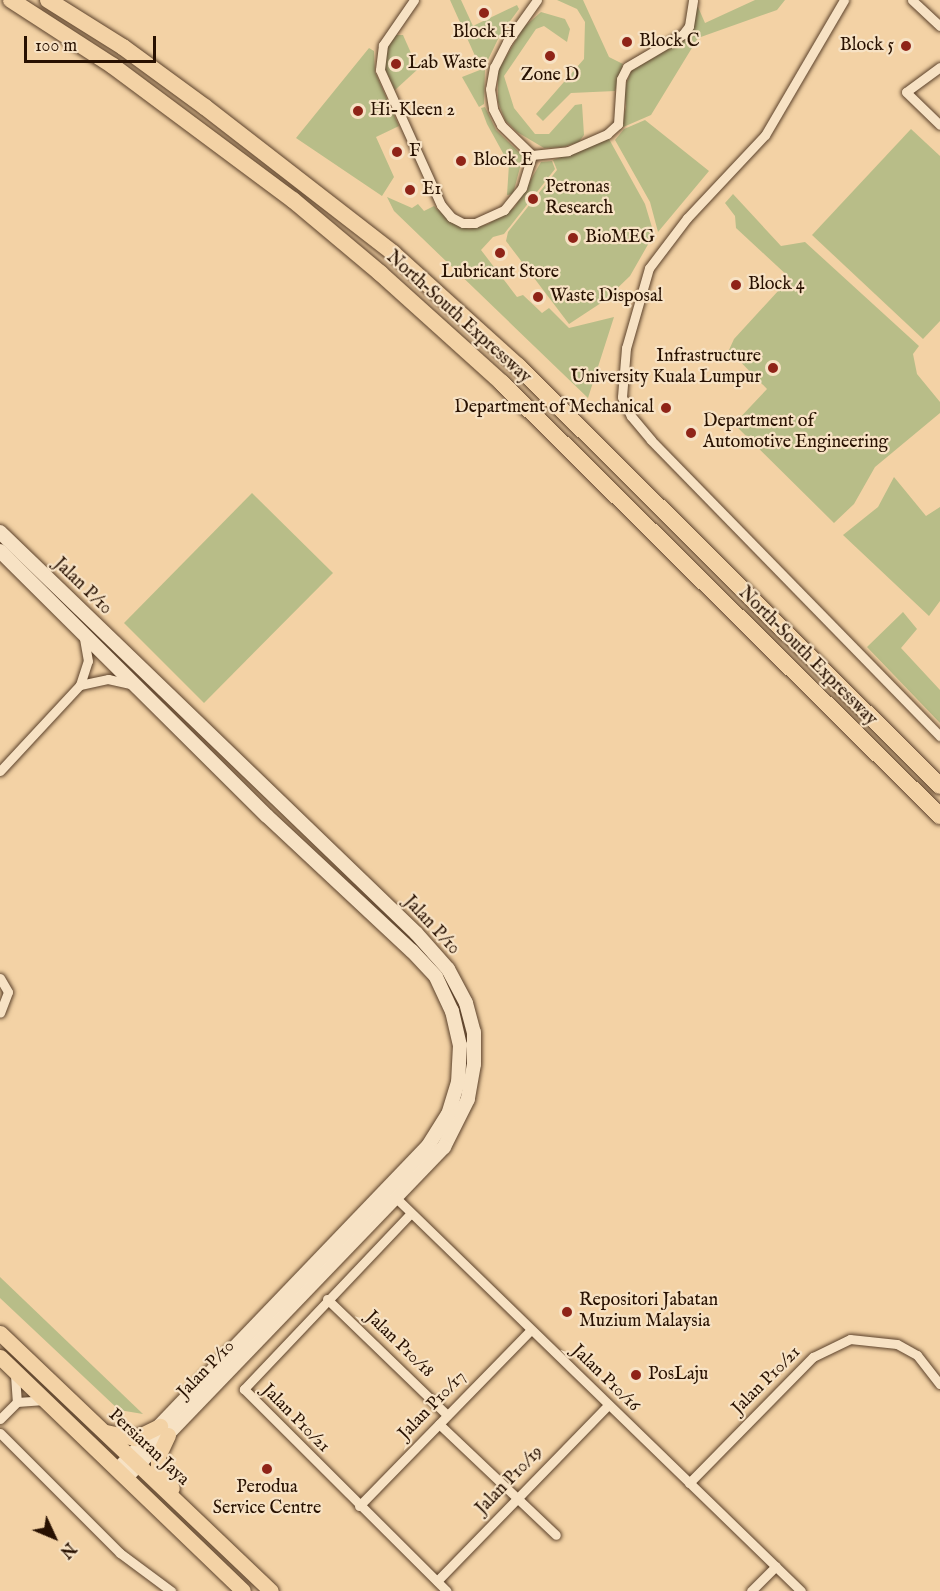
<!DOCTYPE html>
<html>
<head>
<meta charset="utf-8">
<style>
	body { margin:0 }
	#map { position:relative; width:940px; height:1591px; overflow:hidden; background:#f3d2a5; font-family:"IM FELL English",serif }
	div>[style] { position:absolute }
	.green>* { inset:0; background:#b8bd88 }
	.roads { filter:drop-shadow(0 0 2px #5b412a) drop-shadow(0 0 2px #5b412a) }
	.street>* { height:9px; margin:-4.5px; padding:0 4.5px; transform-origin:4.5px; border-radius:4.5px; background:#f7e2c4 }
	.secondary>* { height:14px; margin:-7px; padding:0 7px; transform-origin:7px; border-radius:7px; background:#f7e2c4 }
	.primary>* { height:15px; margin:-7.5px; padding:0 7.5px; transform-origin:7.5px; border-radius:7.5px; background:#f3d2a5 }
	.highway>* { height:16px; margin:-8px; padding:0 8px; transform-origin:8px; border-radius:8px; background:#f3d2a5 }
	.dots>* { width:16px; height:16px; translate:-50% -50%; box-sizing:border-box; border:3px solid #f7e2c4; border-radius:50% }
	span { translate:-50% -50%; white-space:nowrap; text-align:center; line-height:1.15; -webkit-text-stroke:4.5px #f7e2c4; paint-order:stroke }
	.poi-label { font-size:18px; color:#281101 }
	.left { translate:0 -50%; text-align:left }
	.right { translate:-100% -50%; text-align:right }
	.street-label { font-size:18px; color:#281101 }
	.north { position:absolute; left:24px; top:1507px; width:60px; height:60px; -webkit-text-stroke:4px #f7e2c4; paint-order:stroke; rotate:134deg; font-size:16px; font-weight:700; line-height:24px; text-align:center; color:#281101 }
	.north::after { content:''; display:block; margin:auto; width:21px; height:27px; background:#281101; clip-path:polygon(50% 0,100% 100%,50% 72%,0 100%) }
	.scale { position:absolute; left:24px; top:36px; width:132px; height:27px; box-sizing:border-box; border:3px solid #281101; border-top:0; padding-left:8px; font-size:18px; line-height:21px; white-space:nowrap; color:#281101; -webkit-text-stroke:4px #f7e2c4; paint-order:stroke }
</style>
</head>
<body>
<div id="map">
	<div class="green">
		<i style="clip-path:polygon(450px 0,461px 0,473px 26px,517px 5px,519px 9px,500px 35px,485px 66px,480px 67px)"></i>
		<i style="clip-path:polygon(557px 0,583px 0,609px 57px,623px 64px,615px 91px,571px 93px,543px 121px,536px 114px,584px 59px,585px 22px,577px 9px)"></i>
		<i style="clip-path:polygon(755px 0,785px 0,777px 10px,698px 38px,651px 115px,621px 128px,626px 107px,624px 90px,631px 71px,689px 37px,692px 12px,698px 7px,705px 23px)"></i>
		<i style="clip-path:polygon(541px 12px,565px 19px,570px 29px,567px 42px,544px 26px,536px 29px,504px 76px,514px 108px,535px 134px,549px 134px,575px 105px,582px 104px,584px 135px,579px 142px,563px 147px,544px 148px,517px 132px,505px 120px,498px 102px,498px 71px,523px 28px)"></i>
		<i style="clip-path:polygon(394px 35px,403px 35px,418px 69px,395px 90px,384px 67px,384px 52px)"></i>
		<i style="clip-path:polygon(369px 48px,374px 51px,375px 72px,399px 126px,376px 137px,394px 177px,382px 196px,296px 138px)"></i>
		<i style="clip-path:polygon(485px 68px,484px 104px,479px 107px,462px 77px)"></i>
		<i style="clip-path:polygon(485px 107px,496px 130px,523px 156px,513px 194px,507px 195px,509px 164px,487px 124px,481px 108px)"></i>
		<i style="clip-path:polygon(645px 120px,709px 171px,658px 232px,650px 202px,615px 140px,624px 129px)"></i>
		<i style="clip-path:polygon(911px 129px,940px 156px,940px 321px,923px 339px,812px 235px)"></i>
		<i style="clip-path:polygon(609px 139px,645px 204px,654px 234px,630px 276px,604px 301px,569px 324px,506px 241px,508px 232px,557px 170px,553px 160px)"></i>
		<i style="clip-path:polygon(552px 161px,555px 169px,504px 234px,493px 237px,481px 250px,517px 297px,523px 295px,542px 313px,549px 308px,569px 328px,614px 317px,588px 398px,394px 211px,387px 197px,412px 208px,418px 204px,424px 211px,434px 206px,452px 223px,469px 229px,488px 224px,515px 207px,541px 162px)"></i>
		<i style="clip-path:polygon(733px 194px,781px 246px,805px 242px,919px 346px,913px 354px,917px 374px,940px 402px,940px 413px,875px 467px,854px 504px,834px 523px,734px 424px,767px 389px,729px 350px,734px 339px,790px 278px,736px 228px,735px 216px,725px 203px)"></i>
		<i style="clip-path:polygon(894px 477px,926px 516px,940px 507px,940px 601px,929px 616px,843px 535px,878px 507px)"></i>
		<i style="clip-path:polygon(252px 493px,333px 573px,204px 703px,124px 623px)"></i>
		<i style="clip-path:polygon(903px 612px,917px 629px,901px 648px,940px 690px,940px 723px,867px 647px)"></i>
		<i style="clip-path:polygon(0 1277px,143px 1414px,119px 1410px,0 1298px)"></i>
	</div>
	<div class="roads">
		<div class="street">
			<i style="left:414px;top:0;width:55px;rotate:124.6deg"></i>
			<i style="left:383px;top:45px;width:25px;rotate:97deg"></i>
			<i style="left:380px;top:70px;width:148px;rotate:65.7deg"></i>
			<i style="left:441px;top:205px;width:16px;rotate:50deg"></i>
			<i style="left:451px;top:217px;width:13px;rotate:27deg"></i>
			<i style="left:463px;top:223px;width:12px"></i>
			<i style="left:475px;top:223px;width:32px;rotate:-24deg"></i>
			<i style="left:504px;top:210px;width:28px;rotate:-51deg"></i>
			<i style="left:522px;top:188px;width:34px;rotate:-73deg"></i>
			<i style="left:537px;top:0;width:52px;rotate:125.5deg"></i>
			<i style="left:507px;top:42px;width:28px;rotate:117deg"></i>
			<i style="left:494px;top:67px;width:22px;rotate:100deg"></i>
			<i style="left:490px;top:89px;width:20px;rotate:81deg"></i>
			<i style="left:493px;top:109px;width:18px;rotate:63deg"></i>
			<i style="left:501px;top:125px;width:43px;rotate:44.1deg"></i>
			<i style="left:532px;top:155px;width:36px;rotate:-6deg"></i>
			<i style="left:568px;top:151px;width:43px;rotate:-23.6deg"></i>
			<i style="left:607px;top:134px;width:15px;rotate:-42deg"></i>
			<i style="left:618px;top:124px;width:45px;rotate:-86.2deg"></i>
			<i style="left:621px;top:79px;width:13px;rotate:-63deg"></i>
			<i style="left:627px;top:67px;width:65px;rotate:-30.5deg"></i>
			<i style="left:683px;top:34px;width:10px;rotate:-53deg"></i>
			<i style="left:689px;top:26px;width:26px;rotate:-81deg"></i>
			<i style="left:844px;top:0;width:156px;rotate:120.3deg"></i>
			<i style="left:765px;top:135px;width:114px;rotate:133.2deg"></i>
			<i style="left:687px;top:218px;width:63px;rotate:127.2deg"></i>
			<i style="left:649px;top:268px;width:83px;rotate:106deg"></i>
			<i style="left:626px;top:348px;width:49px;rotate:94.7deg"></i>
			<i style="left:622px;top:397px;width:21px;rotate:65deg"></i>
			<i style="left:631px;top:416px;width:31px;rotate:50deg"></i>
			<i style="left:651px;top:440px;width:414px;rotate:45.7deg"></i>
			<i style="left:912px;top:0;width:38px;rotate:43deg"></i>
			<i style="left:940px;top:67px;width:42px;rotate:143.7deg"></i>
			<i style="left:906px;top:92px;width:47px;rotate:44.1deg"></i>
			<i style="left:80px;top:685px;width:29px;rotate:-12deg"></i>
			<i style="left:108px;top:679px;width:23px;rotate:13deg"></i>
			<i style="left:0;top:771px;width:117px;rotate:-47.1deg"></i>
			<i style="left:80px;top:685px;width:25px;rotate:-72deg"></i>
			<i style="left:88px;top:661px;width:23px;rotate:-100deg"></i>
			<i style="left:0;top:978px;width:16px;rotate:60deg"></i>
			<i style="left:8px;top:992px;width:22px;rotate:111deg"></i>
			<i style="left:392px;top:1194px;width:570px;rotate:44.15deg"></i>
			<i style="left:411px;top:1213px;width:243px;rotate:133.5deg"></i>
			<i style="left:244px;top:1389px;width:286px;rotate:44.9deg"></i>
			<i style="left:327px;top:1299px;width:167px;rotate:44deg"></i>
			<i style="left:15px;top:1375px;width:27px;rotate:86deg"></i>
			<i style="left:0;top:1419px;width:24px;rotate:-45deg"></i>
			<i style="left:17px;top:1402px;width:27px;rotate:-4deg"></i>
			<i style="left:439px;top:1424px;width:161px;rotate:43.5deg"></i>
			<i style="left:0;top:1433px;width:170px;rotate:45deg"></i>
			<i style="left:120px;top:1553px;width:64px;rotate:36.7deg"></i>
			<i style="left:689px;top:1483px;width:177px;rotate:-45.5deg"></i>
			<i style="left:813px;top:1357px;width:41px;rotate:-25.9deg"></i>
			<i style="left:850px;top:1339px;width:47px;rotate:6.1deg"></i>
			<i style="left:897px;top:1344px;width:23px;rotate:29deg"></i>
			<i style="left:917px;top:1355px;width:37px;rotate:52deg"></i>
			<i style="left:359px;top:1506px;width:246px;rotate:-45.7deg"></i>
			<i style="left:437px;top:1581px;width:245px;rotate:-45.8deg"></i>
			<i style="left:751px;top:1591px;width:35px;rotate:-45deg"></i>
		</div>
		<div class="secondary">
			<i style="left:0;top:532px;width:578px;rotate:43.95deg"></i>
			<i style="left:416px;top:933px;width:48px;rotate:48.4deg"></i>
			<i style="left:448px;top:969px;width:38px;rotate:62deg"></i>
			<i style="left:466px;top:1003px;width:30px;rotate:75deg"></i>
			<i style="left:474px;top:1032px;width:32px;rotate:90deg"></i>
			<i style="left:474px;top:1064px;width:36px;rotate:100deg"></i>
			<i style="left:468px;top:1099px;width:54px;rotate:116.6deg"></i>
			<i style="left:444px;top:1147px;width:459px;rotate:133.9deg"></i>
			<i style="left:0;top:551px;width:376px;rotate:44.8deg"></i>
			<i style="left:267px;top:816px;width:198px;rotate:43deg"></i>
			<i style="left:412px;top:951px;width:35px;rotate:47deg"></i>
			<i style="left:436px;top:977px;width:38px;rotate:65deg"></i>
			<i style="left:452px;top:1011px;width:35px;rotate:77deg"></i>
			<i style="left:460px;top:1045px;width:37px;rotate:93deg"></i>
			<i style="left:458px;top:1082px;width:34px;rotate:107deg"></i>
			<i style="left:448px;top:1114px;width:39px;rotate:122deg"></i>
			<i style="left:427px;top:1147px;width:446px;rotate:133.8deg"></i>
		</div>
		<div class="primary">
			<i style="left:0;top:1333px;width:374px;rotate:43.6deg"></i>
			<i style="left:0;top:1357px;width:337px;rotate:43.9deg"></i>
			<i style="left:106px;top:1432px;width:30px;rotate:12deg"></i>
			<i style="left:135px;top:1438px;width:28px;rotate:-26deg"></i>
			<i style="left:168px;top:1435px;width:23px;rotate:115deg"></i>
			<i style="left:158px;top:1456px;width:10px;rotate:90deg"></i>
			<i style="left:158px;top:1466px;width:26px;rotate:58deg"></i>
		</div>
		<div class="highway">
			<i style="left:11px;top:0;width:121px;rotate:32.9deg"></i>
			<i style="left:113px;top:66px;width:224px;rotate:36.7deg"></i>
			<i style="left:293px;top:200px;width:114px;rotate:40deg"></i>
			<i style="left:380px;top:273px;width:164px;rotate:42deg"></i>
			<i style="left:502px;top:383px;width:616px;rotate:44.67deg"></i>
			<i style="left:48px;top:0;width:89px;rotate:32.1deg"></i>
			<i style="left:123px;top:47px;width:102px;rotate:36.2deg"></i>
			<i style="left:205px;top:107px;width:238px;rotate:37.8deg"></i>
			<i style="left:393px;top:253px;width:169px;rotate:42.1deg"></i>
			<i style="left:518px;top:366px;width:595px;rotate:44.86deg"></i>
		</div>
	</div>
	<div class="dots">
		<i style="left:484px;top:13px;background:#8f2418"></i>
		<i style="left:627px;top:42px;background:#8f2418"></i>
		<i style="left:906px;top:46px;background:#8f2418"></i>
		<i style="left:550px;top:56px;background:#8f2418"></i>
		<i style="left:396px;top:64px;background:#8f2418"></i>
		<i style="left:358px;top:111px;background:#8f2418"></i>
		<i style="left:397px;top:152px;background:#8f2418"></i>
		<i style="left:461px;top:161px;background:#8f2418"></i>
		<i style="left:410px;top:190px;background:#8f2418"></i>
		<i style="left:533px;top:199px;background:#8f2418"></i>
		<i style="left:573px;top:238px;background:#8f2418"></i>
		<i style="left:500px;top:253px;background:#8f2418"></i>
		<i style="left:736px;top:285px;background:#8f2418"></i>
		<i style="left:538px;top:297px;background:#8f2418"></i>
		<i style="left:773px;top:368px;background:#8f2418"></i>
		<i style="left:666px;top:408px;background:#8f2418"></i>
		<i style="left:691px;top:433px;background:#8f2418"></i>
		<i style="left:567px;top:1312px;background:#8f2418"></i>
		<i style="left:636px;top:1375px;background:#8f2418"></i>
		<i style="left:267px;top:1469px;background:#8f2418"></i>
	</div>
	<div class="poi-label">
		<span style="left:484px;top:33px">Block H</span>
		<span class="left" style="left:639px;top:42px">Block C</span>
		<span class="right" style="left:894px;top:46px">Block 5</span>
		<span class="left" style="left:408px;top:64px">Lab Waste</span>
		<span style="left:550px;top:76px">Zone D</span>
		<span class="left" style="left:370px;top:111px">Hi-Kleen 2</span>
		<span class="left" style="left:409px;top:152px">F</span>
		<span class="left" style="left:473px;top:161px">Block E</span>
		<span class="left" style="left:545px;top:199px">Petronas<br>Research</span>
		<span class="left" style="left:422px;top:190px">E1</span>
		<span class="left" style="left:585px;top:238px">BioMEG</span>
		<span style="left:500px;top:273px">Lubricant Store</span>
		<span class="left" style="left:748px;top:285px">Block 4</span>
		<span class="left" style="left:550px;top:297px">Waste Disposal</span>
		<span class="right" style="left:761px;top:368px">Infrastructure<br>University Kuala Lumpur</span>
		<span class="right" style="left:654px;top:408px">Department of Mechanical</span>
		<span class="left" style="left:703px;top:433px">Department of<br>Automotive Engineering</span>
		<span class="left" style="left:579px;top:1312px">Repositori Jabatan<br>Muzium Malaysia</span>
		<span class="left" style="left:648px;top:1375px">PosLaju</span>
		<span style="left:267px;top:1499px">Perodua<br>Service Centre</span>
	</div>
	<div class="street-label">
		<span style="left:458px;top:318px;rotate:42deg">North–South Expressway</span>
		<span style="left:82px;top:587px;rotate:44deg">Jalan P/10</span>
		<span style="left:807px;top:657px;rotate:45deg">North–South Expressway</span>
		<span style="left:431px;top:926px;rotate:47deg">Jalan P/10</span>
		<span style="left:399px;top:1345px;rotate:44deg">Jalan P10/18</span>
		<span style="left:207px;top:1370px;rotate:-46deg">Jalan P/10</span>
		<span style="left:605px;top:1379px;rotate:44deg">Jalan P10/16</span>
		<span style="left:767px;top:1381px;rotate:-45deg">Jalan P10/21</span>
		<span style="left:433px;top:1406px;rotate:-46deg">Jalan P10/17</span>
		<span style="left:295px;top:1419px;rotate:45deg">Jalan P10/21</span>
		<span style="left:148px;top:1448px;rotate:43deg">Persiaran Jaya</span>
		<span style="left:510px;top:1481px;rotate:-46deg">Jalan P10/19</span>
	</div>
	<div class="north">N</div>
	<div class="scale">100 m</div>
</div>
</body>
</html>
